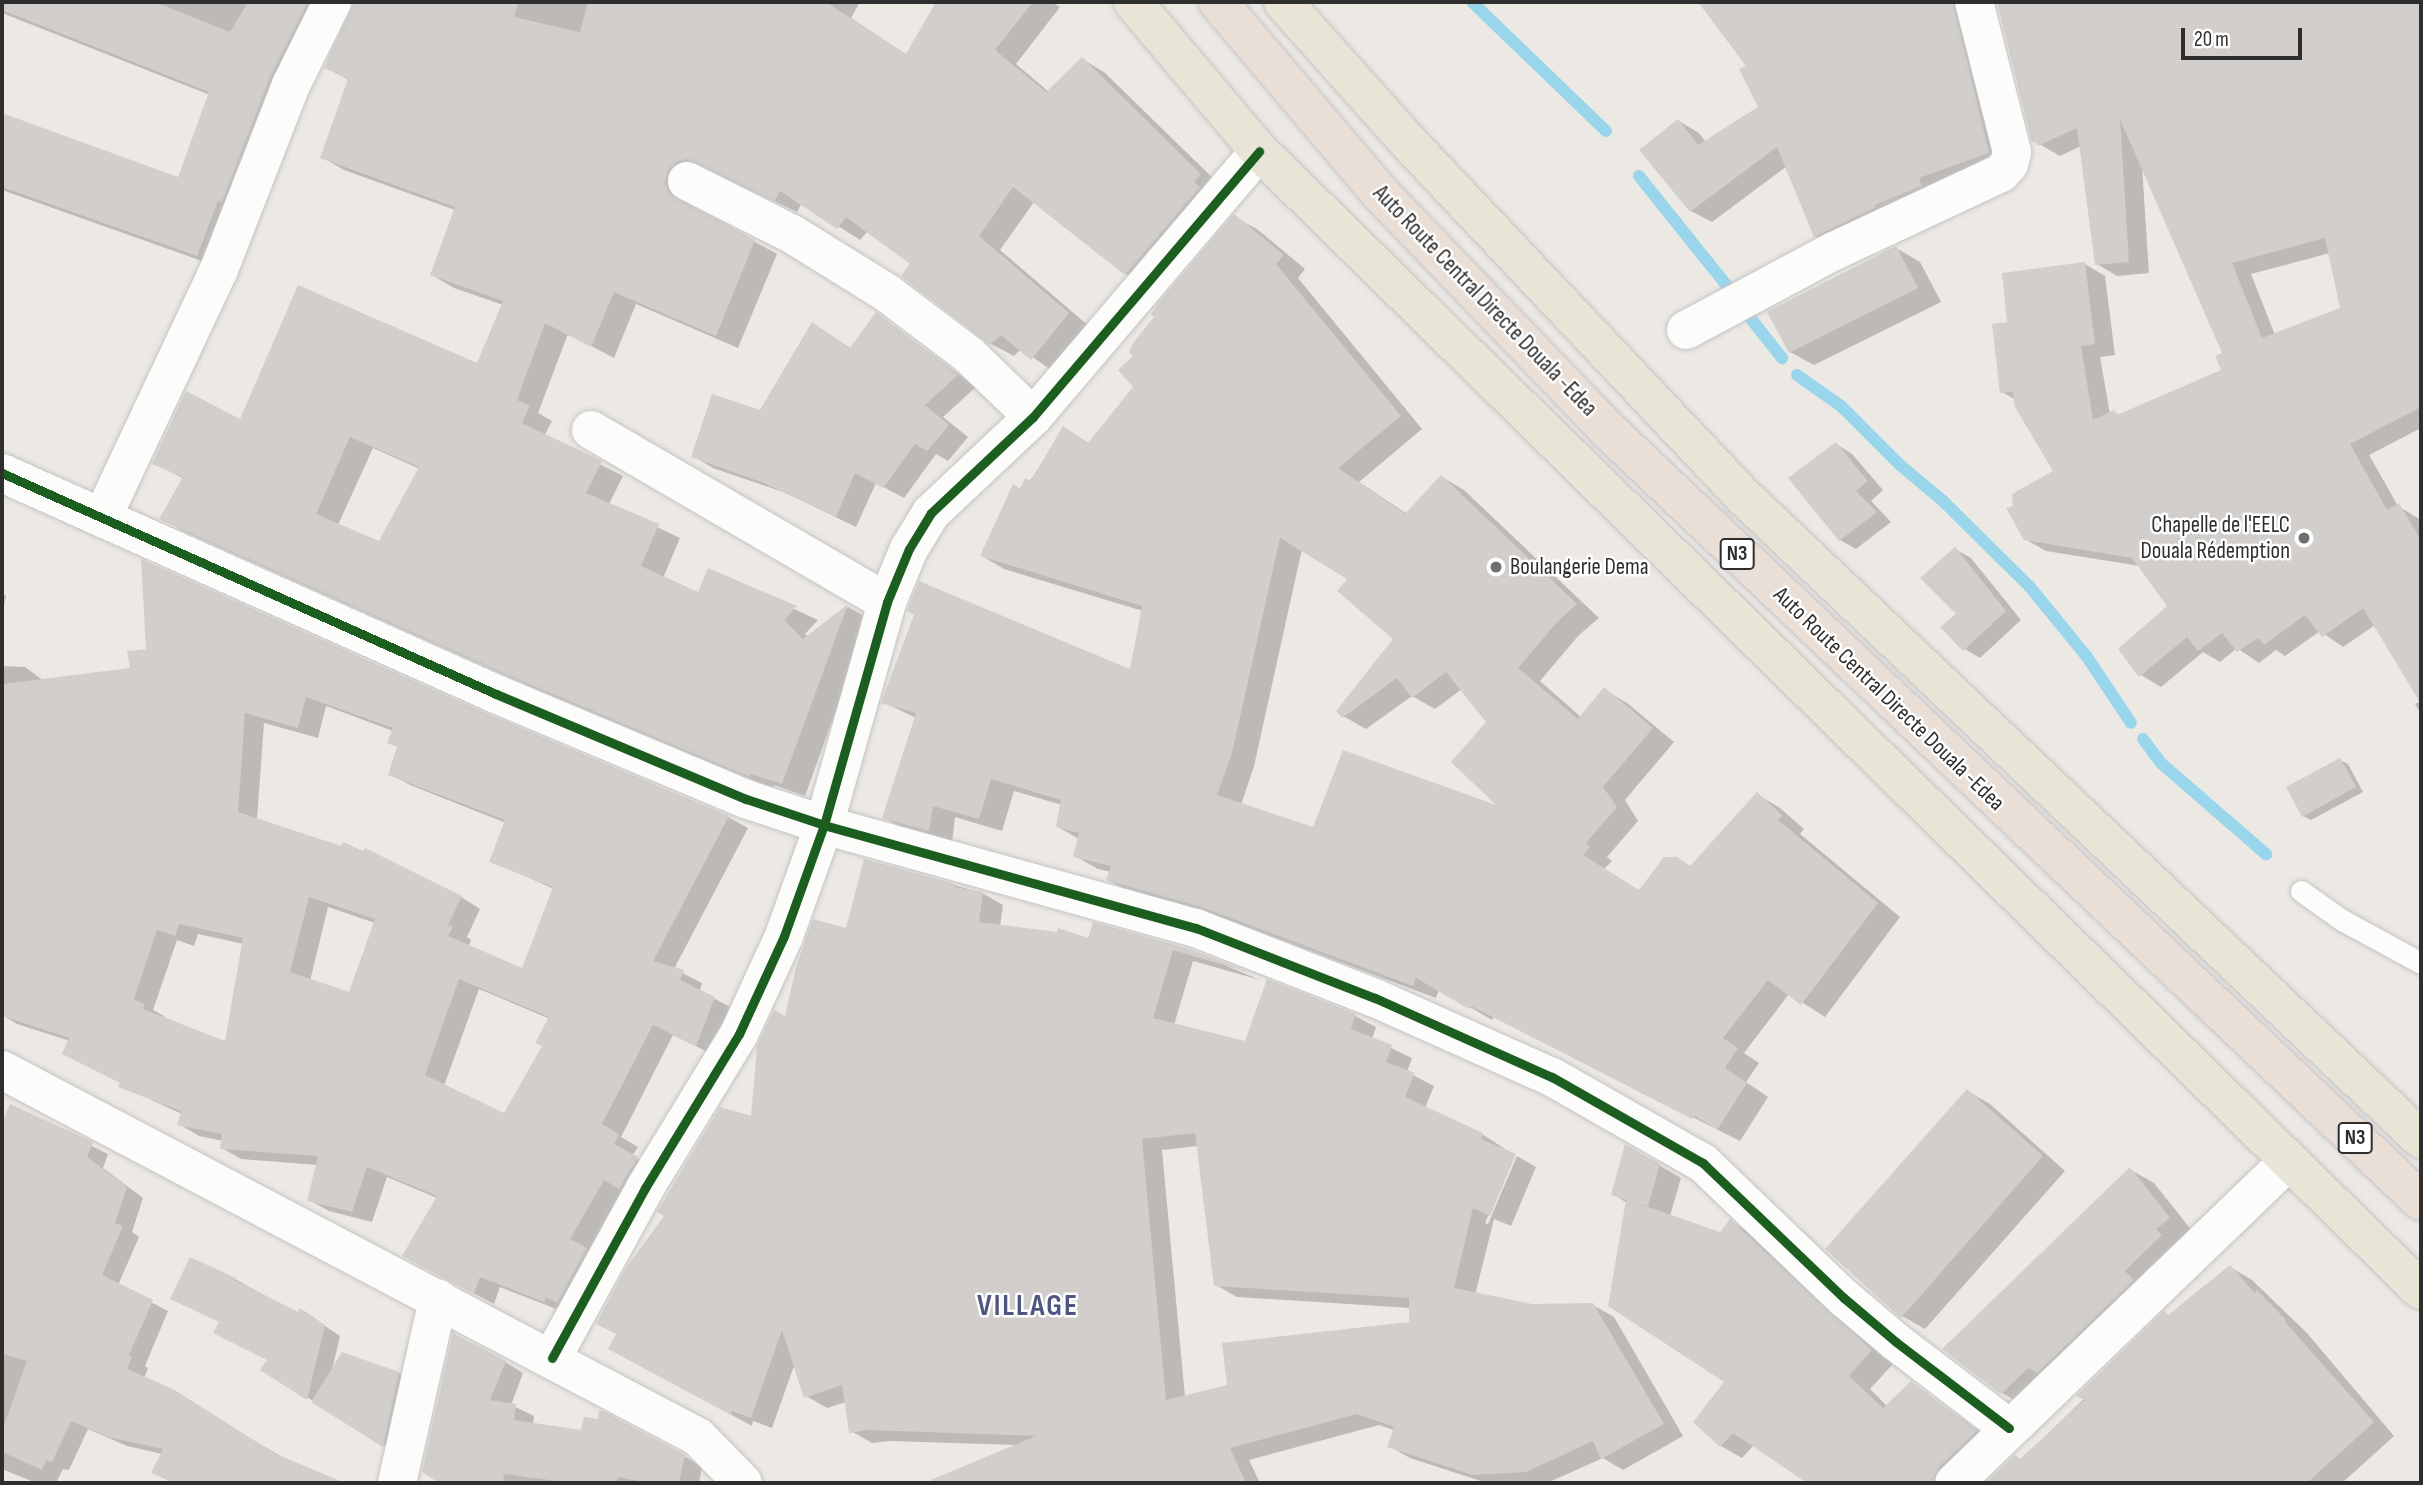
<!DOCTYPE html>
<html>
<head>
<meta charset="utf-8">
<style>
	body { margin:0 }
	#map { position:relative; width:2423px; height:1485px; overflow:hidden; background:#ece8e4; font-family:"Sofia Sans Condensed",sans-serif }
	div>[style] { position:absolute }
	.shadow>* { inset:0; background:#0003 }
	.stream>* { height:12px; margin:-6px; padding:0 6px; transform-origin:6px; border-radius:6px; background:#99d6ec }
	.building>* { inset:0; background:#d1cecb }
	.roads { filter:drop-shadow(0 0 2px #c5c4c5) drop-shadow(0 0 2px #c5c4c5) }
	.lane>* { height:21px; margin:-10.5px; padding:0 10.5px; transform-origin:10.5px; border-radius:10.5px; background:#fcfcfb }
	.street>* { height:38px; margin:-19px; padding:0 19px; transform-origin:19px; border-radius:19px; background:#fcfcfb }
	.secondary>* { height:38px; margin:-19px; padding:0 19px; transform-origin:19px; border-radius:19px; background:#fcfcfb }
	.primary>* { height:38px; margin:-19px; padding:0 19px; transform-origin:19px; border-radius:19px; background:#e8e4d6 }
	.highway>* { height:38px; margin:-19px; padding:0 19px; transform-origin:19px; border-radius:19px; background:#eadfd6 }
	.cycleway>* { height:9px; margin:-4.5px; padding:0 4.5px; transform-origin:4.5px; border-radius:4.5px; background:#1b5e20 }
	.dots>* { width:19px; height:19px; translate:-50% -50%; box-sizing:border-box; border:4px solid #fff; border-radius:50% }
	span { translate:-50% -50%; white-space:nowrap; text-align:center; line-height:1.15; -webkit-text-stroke:5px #fff; paint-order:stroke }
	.shield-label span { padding:2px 5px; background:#fff; border:2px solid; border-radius:5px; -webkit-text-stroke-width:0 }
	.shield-label { font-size:21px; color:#2e2e2e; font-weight:700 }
	.street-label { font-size:23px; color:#2e2e2e }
	.poi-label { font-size:23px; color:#2e2e2e }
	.right { translate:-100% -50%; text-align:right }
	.left { translate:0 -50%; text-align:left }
	.district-label { font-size:30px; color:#4d5680; font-weight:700; letter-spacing:2px }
	.frame { position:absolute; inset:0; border:4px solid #2e2e2e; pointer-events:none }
	.scale { position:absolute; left:2181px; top:28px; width:121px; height:32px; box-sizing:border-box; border:4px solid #2e2e2e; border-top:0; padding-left:9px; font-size:21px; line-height:24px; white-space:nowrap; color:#2e2e2e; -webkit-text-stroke:5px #fff; paint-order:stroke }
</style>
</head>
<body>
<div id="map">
	<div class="shadow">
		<i style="clip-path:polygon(2px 2px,337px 2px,219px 267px,2px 190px,2px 115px,179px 179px,210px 95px,2px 13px)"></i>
		<i style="clip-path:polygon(evenodd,355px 2px,860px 2px,851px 18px,907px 55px,938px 2px,1052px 2px,1060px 7px,1016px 64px,1049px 92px,1082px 59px,1104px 72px,1222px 187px,1148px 286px,1126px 274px,1034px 202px,1000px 250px,1090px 327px,1054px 372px,1021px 349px,1014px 356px,991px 344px,912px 264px,868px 231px,860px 240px,802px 203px,797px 212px,710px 171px,698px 174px,687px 197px,691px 207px,777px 254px,738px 348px,636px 304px,614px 358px,568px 334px,538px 413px,552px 421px,544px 436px,623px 476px,609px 504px,680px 538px,663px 578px,699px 594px,709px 570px,818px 620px,805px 634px,809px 637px,848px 607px,869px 619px,805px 796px,774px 785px,772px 788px,529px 686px,183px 531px,161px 518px,184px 479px,154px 463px,240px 421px,478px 366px,503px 305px,454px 288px,432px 275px,455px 210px,344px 170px,322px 157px,350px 81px,326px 67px,355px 2px,373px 448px,420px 469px,380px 544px,338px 525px,373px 448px)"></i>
		<i style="clip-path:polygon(1711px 2px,1976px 2px,2009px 165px,1836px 247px,1815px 236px,1787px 166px,1712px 222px,1691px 211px,1679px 121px,1699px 133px,1706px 142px,1760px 108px,1749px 66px,1704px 7px)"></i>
		<i style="clip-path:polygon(evenodd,1998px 2px,2421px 2px,2421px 428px,2369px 455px,2398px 506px,2421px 520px,2421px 701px,2375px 625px,2343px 647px,2320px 631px,2285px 656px,2276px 650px,2259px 663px,2237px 648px,2220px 662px,2203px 652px,2161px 687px,2141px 675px,2170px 607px,2140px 566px,2046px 551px,2025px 539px,2015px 507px,2055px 471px,2016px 400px,2002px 392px,2009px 323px,2085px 264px,2105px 276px,2115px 355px,2100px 357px,2110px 414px,2114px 412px,2120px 416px,2223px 371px,2224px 354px,2142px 166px,2149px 273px,2117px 276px,2097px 264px,2081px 146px,2060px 156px,2034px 141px,1998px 2px,2330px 253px,2342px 309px,2275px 335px,2251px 274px,2330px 253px)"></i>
		<i style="clip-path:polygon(evenodd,1234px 217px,1257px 229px,1305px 269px,1298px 278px,1422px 429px,1359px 482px,1407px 514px,1442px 477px,1464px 490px,1599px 618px,1579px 635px,1540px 681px,1582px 718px,1605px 690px,1627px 703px,1674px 742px,1625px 800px,1638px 821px,1607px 857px,1612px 861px,1604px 869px,1640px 892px,1691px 867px,1758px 795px,1780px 808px,1804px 829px,1800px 834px,1900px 917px,1825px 1017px,1789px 994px,1744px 1053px,1759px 1063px,1746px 1082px,1768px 1097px,1740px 1141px,1494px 1017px,1492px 1020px,1439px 989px,1436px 998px,1228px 920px,1131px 893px,1108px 880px,1111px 872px,1098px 869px,1075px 856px,1079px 839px,1058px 827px,1062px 805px,1014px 791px,1002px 831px,955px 817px,952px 843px,907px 830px,884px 818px,916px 718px,883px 702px,1132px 672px,1143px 611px,1004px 569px,982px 556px,1064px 428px,1090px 444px,1136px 386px,1136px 356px,1234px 217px,1302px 549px,1350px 579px,1395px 639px,1343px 716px,1366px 729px,1412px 696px,1435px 709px,1462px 689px,1489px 722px,1503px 809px,1314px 829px,1241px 805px,1254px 766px,1302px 549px)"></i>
		<i style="clip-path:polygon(1896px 248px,1920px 262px,1941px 302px,1814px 365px,1790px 352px)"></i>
		<i style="clip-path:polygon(877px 314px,976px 387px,943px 417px,968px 437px,948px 461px,936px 454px,904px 498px,876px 483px,856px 527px,786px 493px,713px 468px,693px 456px,761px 412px,813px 324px,852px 349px)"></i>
		<i style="clip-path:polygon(1836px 444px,1852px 454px,1883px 490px,1871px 501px,1891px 522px,1856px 549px,1840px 540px)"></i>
		<i style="clip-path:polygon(1955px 549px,1971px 558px,2021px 620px,1980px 658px,1965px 649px,1959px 614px)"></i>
		<i style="clip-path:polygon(2px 594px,6px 596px,2px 614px)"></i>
		<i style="clip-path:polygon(evenodd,2px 666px,25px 667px,44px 681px,132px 670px,487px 716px,728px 817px,748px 828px,674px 969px,702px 983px,700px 991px,734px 1009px,716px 1056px,673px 1035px,621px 1137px,638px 1147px,632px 1156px,657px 1170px,564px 1312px,500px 1287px,494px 1304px,424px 1267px,437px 1198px,387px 1177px,372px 1222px,329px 1211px,309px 1200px,318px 1165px,241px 1159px,222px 1148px,223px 1141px,199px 1136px,179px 1124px,182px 1114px,121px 1086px,122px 1083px,70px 1041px,17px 1024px,2px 1015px,2px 666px,326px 706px,393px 731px,399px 748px,390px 774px,410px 785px,506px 823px,491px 861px,554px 889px,523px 970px,468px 947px,471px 940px,467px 937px,480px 909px,461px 897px,257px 820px,264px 723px,318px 738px,326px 706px,2px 666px,328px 907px,375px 923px,350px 995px,310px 981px,328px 907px,2px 666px,198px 934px,244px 944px,226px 1043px,163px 1019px,164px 1016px,153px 1010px,177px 940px,194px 946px,198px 934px,2px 666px,479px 989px,550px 1019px,544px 1046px,505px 1115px,444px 1086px,479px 989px)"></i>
		<i style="clip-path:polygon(2421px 701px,2421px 714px,2415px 704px)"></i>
		<i style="clip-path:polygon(2340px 760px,2348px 764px,2363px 792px,2311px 820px,2303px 816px)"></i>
		<i style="clip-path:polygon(evenodd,954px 885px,982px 893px,1003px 905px,1000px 927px,1089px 941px,1189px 950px,1260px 980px,1193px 961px,1174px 1025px,1246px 1043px,1355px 1016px,1376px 1027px,1372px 1039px,1412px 1058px,1407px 1072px,1434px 1086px,1425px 1108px,1482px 1134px,1514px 1155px,1485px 1223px,1488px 1224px,1517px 1156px,1536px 1167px,1511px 1226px,1494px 1219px,1475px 1295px,1532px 1306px,1593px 1305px,1614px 1317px,1683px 1436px,1623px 1470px,1603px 1458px,1547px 1483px,1487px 1483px,1410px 1458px,1389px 1446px,1394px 1430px,1379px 1425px,1249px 1460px,1260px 1483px,925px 1483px,1018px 1445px,890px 1441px,872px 1443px,851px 1431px,846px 1402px,827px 1408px,806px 1396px,795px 1363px,772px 1428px,753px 1421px,752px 1426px,631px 1360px,752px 1118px,786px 1019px,847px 930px,954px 885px,1198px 1146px,1216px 1285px,1237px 1297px,1411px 1308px,1411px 1323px,1229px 1386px,1185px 1397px,1162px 1150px,1198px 1146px)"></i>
		<i style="clip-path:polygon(1967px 1091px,1990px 1104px,2065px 1171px,1925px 1329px,1902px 1316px)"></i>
		<i style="clip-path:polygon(11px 1106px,108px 1154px,103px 1168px,143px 1198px,132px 1232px,139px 1237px,118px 1285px,168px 1311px,145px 1366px,148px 1368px,144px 1378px,328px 1483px,173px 1483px,153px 1472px,162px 1454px,127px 1446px,88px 1429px,69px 1470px,63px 1469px,56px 1483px,36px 1483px,2px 1469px,2px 1126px)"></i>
		<i style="clip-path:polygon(1626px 1146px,1681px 1178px,1670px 1216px,1721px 1234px,1730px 1221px,1751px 1233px,1893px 1364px,1870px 1389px,1887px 1406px,1911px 1383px,1997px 1444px,1960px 1483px,1810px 1483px,1754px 1445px,1742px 1458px,1721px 1446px,1727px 1382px,1627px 1203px,1613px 1194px)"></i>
		<i style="clip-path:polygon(2131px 1170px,2154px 1183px,2193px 1232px,2025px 1406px,2002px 1393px)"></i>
		<i style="clip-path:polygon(2230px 1267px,2252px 1280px,2307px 1333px,2394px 1436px,2342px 1483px,1988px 1483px,2015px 1457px,2021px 1460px,2169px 1316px)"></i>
		<i style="clip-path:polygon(235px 1279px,298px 1314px,316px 1320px,340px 1336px,332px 1370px,399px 1373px,414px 1382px,398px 1454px,262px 1369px,269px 1360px,221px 1322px,172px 1298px)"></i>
		<i style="clip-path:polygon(505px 1362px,523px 1373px,511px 1405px,534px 1416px,533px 1424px,684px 1456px,702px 1467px,699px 1483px,443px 1483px,425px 1472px)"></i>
	</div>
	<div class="stream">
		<i style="left:1472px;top:2px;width:186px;rotate:43.9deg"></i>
		<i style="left:1639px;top:176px;width:141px;rotate:51.3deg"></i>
		<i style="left:1740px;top:305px;width:68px;rotate:51.6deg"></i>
		<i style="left:1797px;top:375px;width:54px;rotate:35.2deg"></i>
		<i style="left:1841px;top:406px;width:83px;rotate:45deg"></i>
		<i style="left:1900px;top:465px;width:56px;rotate:39.9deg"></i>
		<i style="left:1943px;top:501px;width:122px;rotate:44.7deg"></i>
		<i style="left:2030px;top:587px;width:90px;rotate:50.8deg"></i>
		<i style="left:2087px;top:657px;width:79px;rotate:56.3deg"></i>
		<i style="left:2143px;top:739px;width:31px;rotate:53deg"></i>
		<i style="left:2162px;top:764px;width:138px;rotate:40.9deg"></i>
	</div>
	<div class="building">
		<i style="clip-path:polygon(2px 2px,155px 2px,230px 32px,248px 2px,308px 2px,271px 75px,222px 202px,218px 201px,197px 256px,2px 187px,2px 113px,178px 177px,209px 92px,2px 10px)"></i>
		<i style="clip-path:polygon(evenodd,354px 2px,518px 2px,514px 17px,580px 32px,588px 2px,826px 2px,906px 54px,936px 2px,1033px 2px,995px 50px,1046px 92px,1082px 57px,1201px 174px,1194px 182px,1200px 187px,1125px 275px,1013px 187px,979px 236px,1069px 313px,1031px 360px,1001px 335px,990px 345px,901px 276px,910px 264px,846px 217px,837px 229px,780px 191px,775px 201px,686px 159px,676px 162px,668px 171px,665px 183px,669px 193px,755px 240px,716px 336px,614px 292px,591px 347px,545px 323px,517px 400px,530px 406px,522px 423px,602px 461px,586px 493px,659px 524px,641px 566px,698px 592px,708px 568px,797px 606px,784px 620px,803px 639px,848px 604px,782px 784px,751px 774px,749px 777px,505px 674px,159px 519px,183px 477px,152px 464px,186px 391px,240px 419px,298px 285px,477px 363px,503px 301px,430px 275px,455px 207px,320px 158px,348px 79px,324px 68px,354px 2px,350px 437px,419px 467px,379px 541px,316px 514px,350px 437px)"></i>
		<i style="clip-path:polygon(1698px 2px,1953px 2px,1989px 153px,1919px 178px,1922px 186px,1875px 205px,1876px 207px,1814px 237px,1777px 147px,1690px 212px,1639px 150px,1678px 119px,1698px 145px,1758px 107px,1739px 69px,1746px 66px)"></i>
		<i style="clip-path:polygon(evenodd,1997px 2px,2421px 2px,2421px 407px,2350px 444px,2387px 510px,2399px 503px,2421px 540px,2421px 704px,2363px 608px,2322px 637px,2305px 615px,2264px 645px,2258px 638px,2237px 652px,2222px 633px,2198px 651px,2187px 637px,2139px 677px,2118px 649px,2167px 606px,2132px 558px,2024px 540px,2006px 508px,2013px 506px,2012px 494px,2053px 471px,2015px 407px,2013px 392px,2000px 393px,1992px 324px,2007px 322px,2002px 273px,2085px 262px,2095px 344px,2081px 346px,2093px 420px,2114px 410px,2117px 415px,2221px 370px,2215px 356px,2222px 353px,2120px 119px,2129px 262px,2095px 265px,2077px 128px,2038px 146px,2036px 141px,2032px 142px,1997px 2px,2325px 238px,2340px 308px,2262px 338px,2232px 263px,2325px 238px)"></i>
		<i style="clip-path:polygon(evenodd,1234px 214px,1284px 255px,1276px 264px,1401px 416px,1338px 468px,1405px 514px,1441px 475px,1577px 604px,1557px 622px,1518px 668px,1578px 719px,1604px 687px,1653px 728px,1603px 787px,1617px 807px,1586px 843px,1590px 847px,1583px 855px,1639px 890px,1664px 857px,1677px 857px,1690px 866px,1757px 792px,1783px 816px,1778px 820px,1878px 903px,1801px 1005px,1768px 980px,1723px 1038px,1738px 1048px,1725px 1068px,1747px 1083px,1717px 1130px,1695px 1116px,1692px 1119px,1471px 1006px,1469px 1009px,1416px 978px,1413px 986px,1204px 908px,1106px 880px,1111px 866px,1073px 857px,1079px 833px,1056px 827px,1061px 800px,991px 779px,979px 819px,933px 806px,929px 831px,882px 818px,916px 713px,881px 703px,914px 615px,907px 611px,919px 581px,1130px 669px,1142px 606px,980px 556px,1013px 484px,1020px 489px,1025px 478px,1031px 481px,1063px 426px,1088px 443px,1133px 387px,1118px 370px,1133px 356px,1129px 352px,1133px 343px,1154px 317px,1151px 314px,1159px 302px,1234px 214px,1280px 538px,1347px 579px,1337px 591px,1393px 639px,1336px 711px,1342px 718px,1397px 678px,1412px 698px,1446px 672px,1486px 722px,1451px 762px,1496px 805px,1343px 750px,1313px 827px,1217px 795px,1232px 753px,1280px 538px)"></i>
		<i style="clip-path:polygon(1896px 246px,1918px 288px,1789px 353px,1767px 312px)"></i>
		<i style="clip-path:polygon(876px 312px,958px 375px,925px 405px,949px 425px,927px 451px,915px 444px,883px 488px,855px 473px,836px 517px,764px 483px,691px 457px,712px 394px,760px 410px,812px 322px,850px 348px)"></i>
		<i style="clip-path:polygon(1836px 442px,1868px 481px,1856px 491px,1877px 512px,1839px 541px,1788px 478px)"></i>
		<i style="clip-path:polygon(1955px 547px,2006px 611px,1963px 651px,1940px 627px,1956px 614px,1920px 578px)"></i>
		<i style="clip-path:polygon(evenodd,141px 559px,488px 714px,729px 816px,653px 961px,684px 970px,680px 980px,715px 997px,696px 1046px,653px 1025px,602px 1124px,619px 1134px,614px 1144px,638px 1157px,619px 1189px,604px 1180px,570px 1239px,587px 1248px,557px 1303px,546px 1297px,544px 1302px,480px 1277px,474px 1294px,402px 1256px,437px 1196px,367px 1167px,352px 1212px,307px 1201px,318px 1156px,220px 1149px,222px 1134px,177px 1125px,181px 1111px,118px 1087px,120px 1083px,62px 1054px,69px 1038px,2px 1016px,2px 684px,130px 668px,127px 651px,146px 649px,141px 559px,306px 697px,393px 728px,387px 743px,397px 747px,388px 775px,505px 820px,489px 862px,553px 887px,522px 968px,448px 936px,453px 927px,448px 925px,462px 896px,365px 848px,363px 851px,343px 842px,341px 846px,238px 812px,245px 713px,298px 728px,306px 697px,141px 559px,309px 897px,375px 919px,349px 992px,290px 972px,309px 897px,141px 559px,179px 924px,243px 938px,225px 1041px,143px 1009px,145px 1004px,134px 999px,157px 930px,175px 936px,179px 924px,141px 559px,459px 979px,549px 1017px,535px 1043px,542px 1046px,504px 1113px,425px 1075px,459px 979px)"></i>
		<i style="clip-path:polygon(2340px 758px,2356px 787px,2302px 817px,2286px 787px)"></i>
		<i style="clip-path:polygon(evenodd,864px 859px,955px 884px,954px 887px,983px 892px,979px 922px,1057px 932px,1058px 928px,1088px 938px,1093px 922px,1189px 949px,1251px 973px,1173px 950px,1153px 1018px,1245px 1041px,1267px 979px,1356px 1014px,1351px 1029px,1392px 1045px,1386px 1062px,1415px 1073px,1405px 1097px,1483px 1133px,1481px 1139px,1516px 1154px,1490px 1216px,1473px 1208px,1454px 1288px,1532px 1304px,1593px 1303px,1664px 1424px,1601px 1459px,1593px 1441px,1526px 1472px,1473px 1475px,1387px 1447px,1394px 1427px,1357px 1414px,1230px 1448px,1246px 1483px,924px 1483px,1036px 1436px,868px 1430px,849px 1433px,842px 1385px,804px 1398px,782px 1330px,751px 1418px,732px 1411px,731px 1415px,608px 1349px,616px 1334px,596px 1324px,626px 1268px,664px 1216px,657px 1212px,720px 1107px,751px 1116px,757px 1046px,774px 1010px,785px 1016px,796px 967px,813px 919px,846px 928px,864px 859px,1195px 1133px,1214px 1286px,1409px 1298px,1409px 1322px,1222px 1343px,1227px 1385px,1166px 1400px,1142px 1139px,1195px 1133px)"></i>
		<i style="clip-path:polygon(1967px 1089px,2043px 1156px,1901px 1318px,1825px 1249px)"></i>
		<i style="clip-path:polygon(10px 1104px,93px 1142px,87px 1157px,127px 1187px,115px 1223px,123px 1226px,102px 1275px,153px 1300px,129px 1355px,132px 1357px,127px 1369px,173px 1389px,276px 1454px,345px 1483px,175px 1483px,151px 1473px,163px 1449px,108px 1437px,71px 1421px,52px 1462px,46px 1460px,42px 1470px,2px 1452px,2px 1431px,27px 1361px,2px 1354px,2px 1122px)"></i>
		<i style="clip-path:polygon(1625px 1144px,1660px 1164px,1648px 1206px,1637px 1203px,1720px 1232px,1730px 1219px,1872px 1350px,1849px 1376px,1883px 1408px,1911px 1381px,1977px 1431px,1939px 1467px,1933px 1483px,1807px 1483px,1733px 1433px,1720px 1447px,1693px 1422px,1724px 1382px,1608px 1306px,1626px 1200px,1611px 1195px)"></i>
		<i style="clip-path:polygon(2130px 1167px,2170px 1218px,2156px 1229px,2162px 1235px,2125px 1271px,2134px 1280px,2037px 1373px,2028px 1368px,2001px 1394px,1942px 1349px)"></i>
		<i style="clip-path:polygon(190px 1257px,236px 1278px,235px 1280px,298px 1312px,300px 1308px,325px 1325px,307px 1400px,260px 1370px,267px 1360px,213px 1333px,219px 1322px,170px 1299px)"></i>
		<i style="clip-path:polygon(2230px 1265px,2255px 1293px,2257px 1290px,2286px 1320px,2285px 1322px,2374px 1422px,2307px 1483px,1985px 1483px,2015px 1455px,2020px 1459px,2084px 1400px,2076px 1396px,2164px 1311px,2168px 1315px)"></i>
		<i style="clip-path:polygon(453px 1333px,506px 1361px,490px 1400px,516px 1404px,514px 1420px,581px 1430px,584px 1417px,598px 1419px,599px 1411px,603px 1411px,685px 1455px,679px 1483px,648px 1483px,618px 1477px,616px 1483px,572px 1483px,504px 1474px,503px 1483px,439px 1483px,422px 1472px)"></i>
		<i style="clip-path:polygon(342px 1352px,399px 1372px,383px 1447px,311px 1402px)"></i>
	</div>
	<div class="roads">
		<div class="lane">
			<i style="left:2301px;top:891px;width:50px;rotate:35.3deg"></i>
			<i style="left:2342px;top:920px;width:90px;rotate:28.6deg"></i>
		</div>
		<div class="street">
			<i style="left:687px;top:181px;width:118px;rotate:26.8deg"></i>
			<i style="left:792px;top:234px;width:112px;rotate:31.8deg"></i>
			<i style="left:887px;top:293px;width:103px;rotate:37.1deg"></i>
			<i style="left:969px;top:355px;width:89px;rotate:44.1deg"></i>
			<i style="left:1686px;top:330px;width:166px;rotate:-28.1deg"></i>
			<i style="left:1832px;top:252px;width:187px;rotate:-25.1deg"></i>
			<i style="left:2001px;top:173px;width:12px;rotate:-48deg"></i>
			<i style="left:2009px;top:164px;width:12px;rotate:-76deg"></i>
			<i style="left:2012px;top:152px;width:155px;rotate:-104.2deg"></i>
			<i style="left:591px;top:430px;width:342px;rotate:30.2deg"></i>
			<i style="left:2px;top:473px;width:541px;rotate:24.1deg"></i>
			<i style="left:496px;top:694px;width:271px;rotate:22.8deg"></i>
			<i style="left:746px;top:799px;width:82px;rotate:18.4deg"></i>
			<i style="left:824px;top:825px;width:386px;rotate:15.5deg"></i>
			<i style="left:1196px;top:928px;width:192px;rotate:21.4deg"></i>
			<i style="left:1375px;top:998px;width:194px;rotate:24.1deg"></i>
			<i style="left:1552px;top:1077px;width:174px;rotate:29.7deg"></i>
			<i style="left:1703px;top:1163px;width:195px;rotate:43.8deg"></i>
			<i style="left:1844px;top:1298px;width:68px;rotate:40.2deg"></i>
			<i style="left:1896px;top:1342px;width:142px;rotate:37.3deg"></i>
			<i style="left:102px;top:518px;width:272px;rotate:-64.8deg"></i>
			<i style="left:218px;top:272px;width:201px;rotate:-68.7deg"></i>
			<i style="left:291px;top:85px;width:93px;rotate:-63.7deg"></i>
			<i style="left:2px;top:1070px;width:787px;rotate:27.8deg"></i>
			<i style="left:698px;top:1437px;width:64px;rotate:45.6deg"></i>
			<i style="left:552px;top:1358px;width:194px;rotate:-61.3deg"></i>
			<i style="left:645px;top:1188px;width:180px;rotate:-58.6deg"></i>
			<i style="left:739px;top:1034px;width:108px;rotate:-65.3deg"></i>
			<i style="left:784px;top:936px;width:118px;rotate:-70.2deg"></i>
			<i style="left:824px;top:825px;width:232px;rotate:-74.2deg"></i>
			<i style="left:887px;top:602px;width:57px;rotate:-67.5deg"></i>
			<i style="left:909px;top:549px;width:42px;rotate:-58.6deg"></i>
			<i style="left:931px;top:513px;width:140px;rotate:-43.3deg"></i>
			<i style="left:1033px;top:417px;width:349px;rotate:-49.6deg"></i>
			<i style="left:397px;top:1483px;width:189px;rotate:-77.4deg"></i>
		</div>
		<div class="secondary">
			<i style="left:1954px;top:1483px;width:463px;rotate:-43.9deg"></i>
		</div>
		<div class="primary">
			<i style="left:1133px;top:2px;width:195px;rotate:49.8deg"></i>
			<i style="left:1259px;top:151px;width:1627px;rotate:44.43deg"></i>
			<i style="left:1283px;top:2px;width:191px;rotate:48.2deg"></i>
			<i style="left:1410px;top:144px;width:486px;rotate:46.6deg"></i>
			<i style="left:1744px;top:497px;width:933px;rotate:43.48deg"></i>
		</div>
		<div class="highway">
			<i style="left:1218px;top:2px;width:249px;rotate:49.7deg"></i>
			<i style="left:1379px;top:192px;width:332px;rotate:46.1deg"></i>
			<i style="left:1609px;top:431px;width:1119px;rotate:43.48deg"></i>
		</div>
	</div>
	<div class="cycleway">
		<i style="left:2px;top:473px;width:541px;rotate:24.1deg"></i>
		<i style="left:496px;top:694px;width:271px;rotate:22.8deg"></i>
		<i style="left:746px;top:799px;width:82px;rotate:18.4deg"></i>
		<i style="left:824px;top:825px;width:386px;rotate:15.5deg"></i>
		<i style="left:1196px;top:928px;width:192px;rotate:21.4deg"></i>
		<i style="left:1375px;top:998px;width:194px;rotate:24.1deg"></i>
		<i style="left:1552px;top:1077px;width:174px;rotate:29.7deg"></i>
		<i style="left:1703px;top:1163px;width:195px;rotate:43.8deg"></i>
		<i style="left:1844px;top:1298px;width:68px;rotate:40.2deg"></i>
		<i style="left:1896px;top:1342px;width:142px;rotate:37.3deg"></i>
		<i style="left:552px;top:1358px;width:194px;rotate:-61.3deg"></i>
		<i style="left:645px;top:1188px;width:180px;rotate:-58.6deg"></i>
		<i style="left:739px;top:1034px;width:108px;rotate:-65.3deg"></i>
		<i style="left:784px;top:936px;width:118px;rotate:-70.2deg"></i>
		<i style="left:824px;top:825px;width:232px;rotate:-74.2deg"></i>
		<i style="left:887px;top:602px;width:57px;rotate:-67.5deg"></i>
		<i style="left:909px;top:549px;width:42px;rotate:-58.6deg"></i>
		<i style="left:931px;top:513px;width:140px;rotate:-43.3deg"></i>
		<i style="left:1033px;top:417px;width:349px;rotate:-49.6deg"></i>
	</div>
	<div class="dots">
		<i style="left:2304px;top:538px;background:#706f6e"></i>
		<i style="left:1496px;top:567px;background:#706f6e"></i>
	</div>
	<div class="shield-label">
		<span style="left:1737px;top:554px">N3</span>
		<span style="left:2355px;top:1138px">N3</span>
	</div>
	<div class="street-label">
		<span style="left:1485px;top:301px;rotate:46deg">Auto Route Central Directe Douala -Edea</span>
		<span style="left:1889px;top:699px;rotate:44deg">Auto Route Central Directe Douala -Edea</span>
	</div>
	<div class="poi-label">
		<span class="right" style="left:2290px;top:538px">Chapelle de l'EELC<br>Douala Rédemption</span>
		<span class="left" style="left:1510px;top:567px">Boulangerie Dema</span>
	</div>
	<div class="district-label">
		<span style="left:1028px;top:1306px">VILLAGE</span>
	</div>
	<div class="frame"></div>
	<div class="scale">20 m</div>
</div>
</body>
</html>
